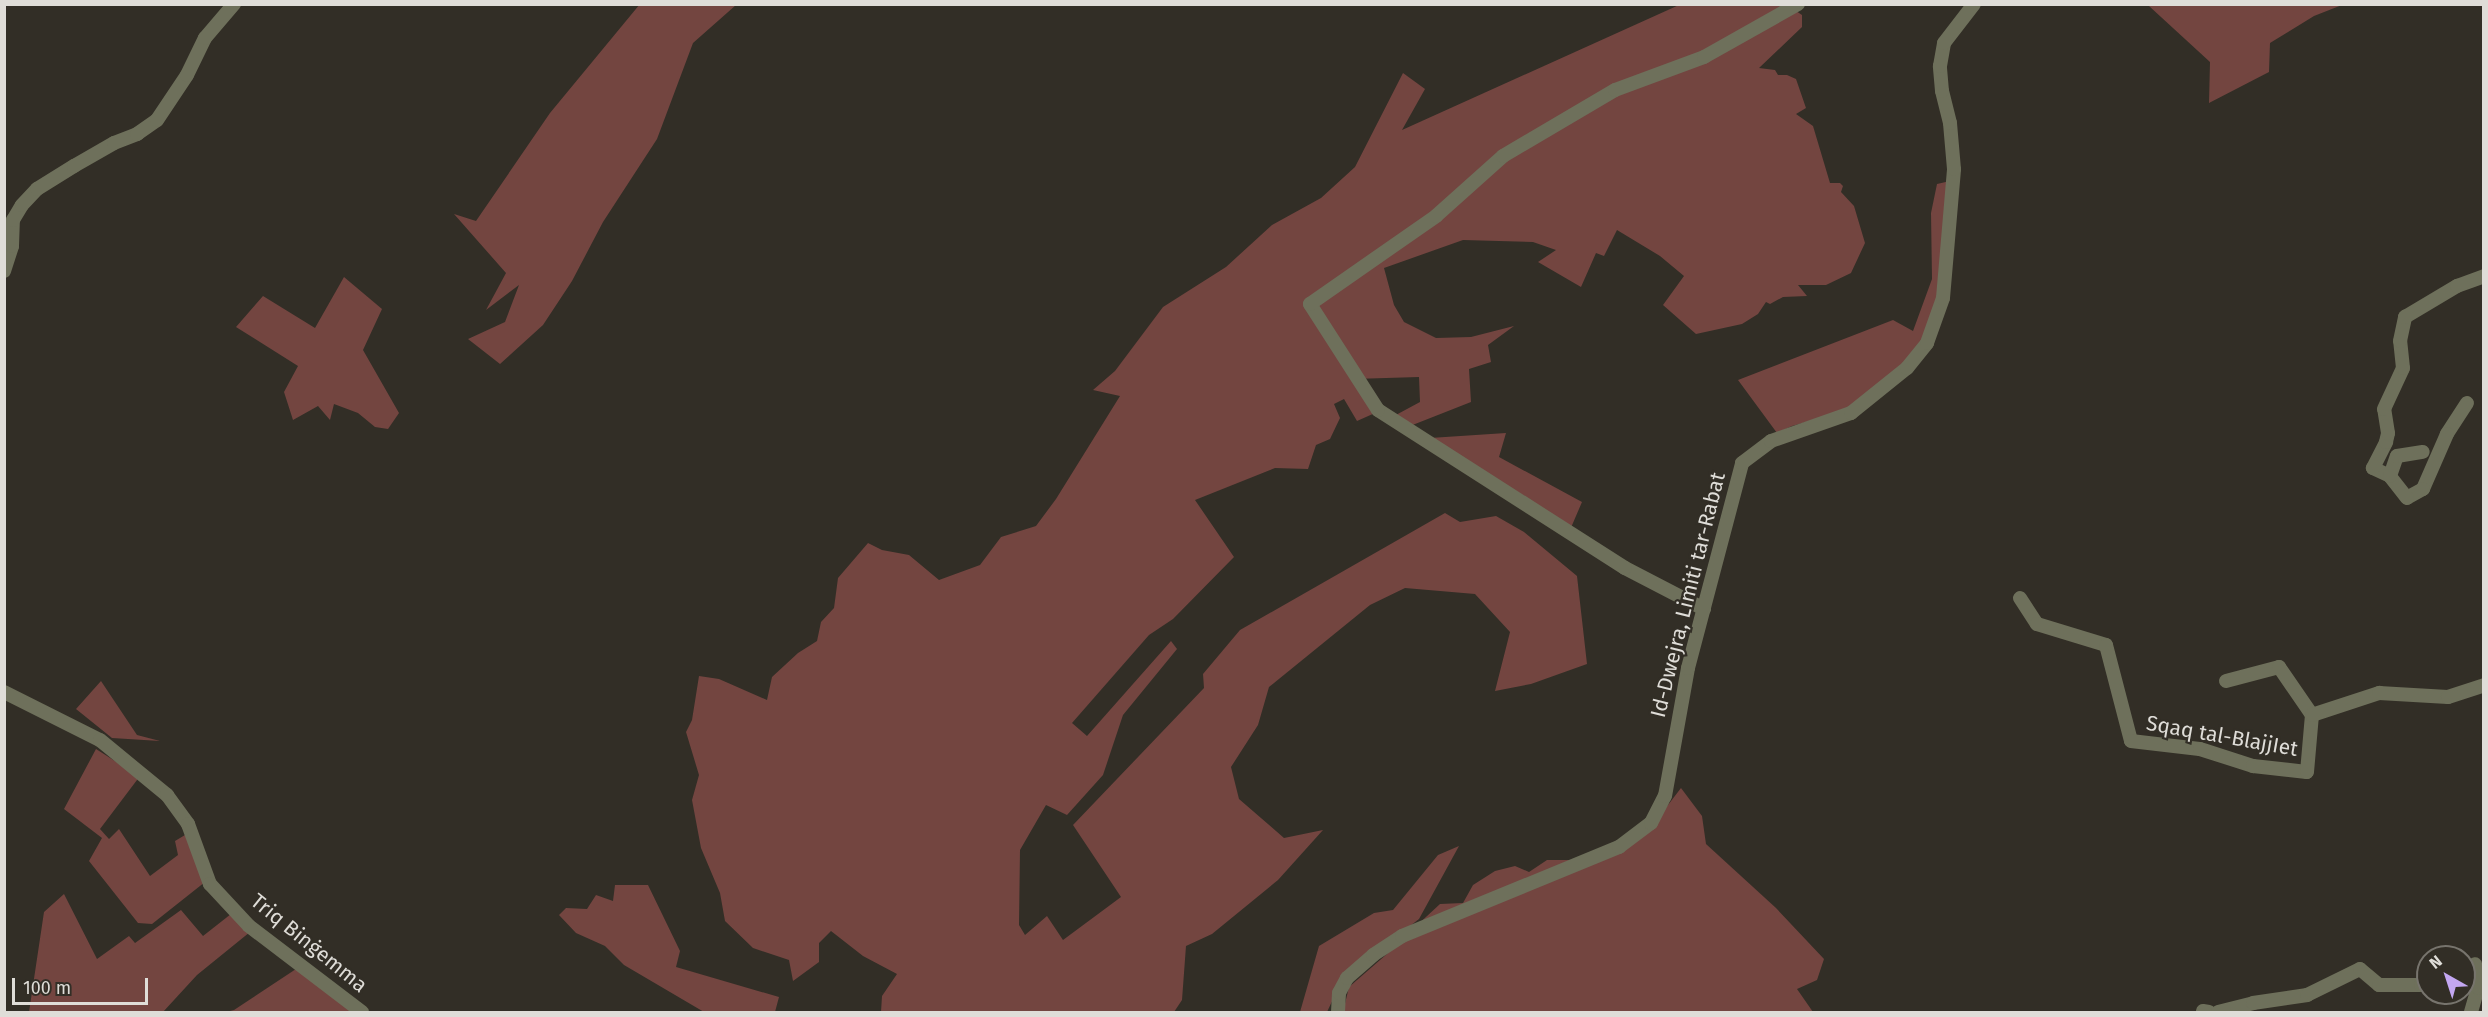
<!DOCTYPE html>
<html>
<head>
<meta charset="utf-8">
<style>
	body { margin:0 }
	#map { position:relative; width:2488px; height:1017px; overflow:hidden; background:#322e26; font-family:"Fira Sans",sans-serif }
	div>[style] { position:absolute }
	.green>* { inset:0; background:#734540 }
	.minor>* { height:14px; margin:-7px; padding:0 7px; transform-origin:7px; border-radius:7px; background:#6e705b }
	span { translate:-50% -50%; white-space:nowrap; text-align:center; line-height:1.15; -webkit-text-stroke:4.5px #322e26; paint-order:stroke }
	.street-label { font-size:21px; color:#dfddd8 }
	.frame { position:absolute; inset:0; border:6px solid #dfddd8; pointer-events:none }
	.north { position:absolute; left:2416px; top:945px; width:60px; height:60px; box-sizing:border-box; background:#322e26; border:2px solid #77746d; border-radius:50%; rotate:321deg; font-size:16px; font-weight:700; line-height:24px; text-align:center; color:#dfddd8 }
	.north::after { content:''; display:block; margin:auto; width:21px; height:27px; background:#c3a7f2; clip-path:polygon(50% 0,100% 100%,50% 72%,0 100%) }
	.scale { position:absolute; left:12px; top:978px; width:136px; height:27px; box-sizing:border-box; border:3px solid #dfddd8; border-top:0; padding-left:8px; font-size:18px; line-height:21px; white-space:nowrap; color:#dfddd8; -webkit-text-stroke:4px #322e26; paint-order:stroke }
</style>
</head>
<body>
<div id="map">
	<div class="green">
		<i style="clip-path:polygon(640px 4px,736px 5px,693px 43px,657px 139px,603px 222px,572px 281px,543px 325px,500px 364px,468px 339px,505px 322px,519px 285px,486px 310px,506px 273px,454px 214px,476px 221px,550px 113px)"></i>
		<i style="clip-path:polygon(1679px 5px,1806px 5px,1796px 11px,1802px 15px,1802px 27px,1759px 68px,1775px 70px,1778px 75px,1787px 75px,1796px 79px,1806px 108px,1796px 114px,1813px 126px,1830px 183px,1840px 183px,1843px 186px,1841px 192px,1854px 206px,1865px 243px,1851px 273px,1826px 285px,1798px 285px,1807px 296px,1783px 297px,1770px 304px,1766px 302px,1758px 314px,1742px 324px,1696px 334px,1663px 305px,1684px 276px,1660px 256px,1617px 230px,1604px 256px,1596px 253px,1581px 287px,1538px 262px,1556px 250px,1533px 242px,1463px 240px,1384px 268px,1394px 305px,1404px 322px,1436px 338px,1471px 337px,1514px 326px,1488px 345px,1491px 362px,1469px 369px,1471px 402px,1410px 426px,1394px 416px,1420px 402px,1419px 377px,1353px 379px,1375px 413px,1357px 421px,1344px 399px,1334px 404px,1340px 418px,1330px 439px,1316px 445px,1308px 469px,1275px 468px,1195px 500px,1234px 557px,1173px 619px,1149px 635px,1072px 723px,1087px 736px,1171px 641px,1177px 649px,1123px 715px,1103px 775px,1067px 815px,1046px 805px,1020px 850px,1019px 925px,1025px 935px,1047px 916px,1063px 940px,1121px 897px,1073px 825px,1204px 688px,1203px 674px,1240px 630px,1445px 513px,1460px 522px,1496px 516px,1524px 532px,1577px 576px,1587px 664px,1531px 684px,1495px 691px,1510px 632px,1475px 594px,1405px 588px,1370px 605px,1269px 687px,1258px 725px,1231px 767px,1239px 799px,1284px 838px,1323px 830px,1278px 880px,1212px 934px,1186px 946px,1182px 1000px,1174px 1012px,881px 1012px,882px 996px,897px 974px,863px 956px,831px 931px,819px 943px,819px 962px,793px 981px,789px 960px,753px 948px,725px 921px,720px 893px,701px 848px,692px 800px,699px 775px,686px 732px,692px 720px,699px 676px,719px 679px,767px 700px,772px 677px,798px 653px,817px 641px,821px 622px,834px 608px,838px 578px,868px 543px,882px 550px,909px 555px,939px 580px,980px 565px,1001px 537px,1036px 526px,1056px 499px,1120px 396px,1093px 390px,1115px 371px,1163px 307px,1226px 267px,1272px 225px,1321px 198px,1355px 167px,1403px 73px,1425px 89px,1402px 130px)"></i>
		<i style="clip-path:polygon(2150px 5px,2150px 4px,2342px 5px,2314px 16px,2270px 43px,2269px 72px,2209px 103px,2210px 62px,2149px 6px)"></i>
		<i style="clip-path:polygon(1950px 181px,1940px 292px,1921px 346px,1890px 378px,1849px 410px,1792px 426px,1777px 433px,1738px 380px,1893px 320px,1913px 331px,1932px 279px,1931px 213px,1937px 184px)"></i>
		<i style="clip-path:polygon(344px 277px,382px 309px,363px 350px,399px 413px,388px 429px,375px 427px,358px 413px,334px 404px,330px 420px,318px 406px,293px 420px,284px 392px,298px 366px,236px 327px,263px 296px,315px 328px)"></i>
		<i style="clip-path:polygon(1506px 433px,1499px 457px,1582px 502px,1570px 530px,1430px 438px)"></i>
		<i style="clip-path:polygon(101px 681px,137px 735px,160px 741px,112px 738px,76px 709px)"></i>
		<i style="clip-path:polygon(96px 749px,137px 775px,137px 780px,100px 829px,109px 839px,119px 829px,150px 876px,178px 855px,175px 841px,185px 835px,205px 882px,152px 924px,138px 923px,89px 861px,102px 838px,64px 809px)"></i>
		<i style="clip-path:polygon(1681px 788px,1702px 816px,1706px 844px,1776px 908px,1824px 959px,1817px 980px,1797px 989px,1813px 1012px,1343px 1012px,1349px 987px,1395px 947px,1410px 937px,1645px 835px)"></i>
		<i style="clip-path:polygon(1459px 846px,1419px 919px,1343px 978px,1327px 1012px,1300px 1012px,1319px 946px,1374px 913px,1393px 910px,1438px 855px)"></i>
		<i style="clip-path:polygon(1547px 860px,1578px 860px,1413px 929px,1440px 904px,1463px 903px,1473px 885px,1495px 871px,1515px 866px,1529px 872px)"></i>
		<i style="clip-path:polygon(615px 885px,648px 885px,680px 951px,676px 967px,779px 997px,775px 1012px,704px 1012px,624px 965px,605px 946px,576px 933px,559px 915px,566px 908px,587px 909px,596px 895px,613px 901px)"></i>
		<i style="clip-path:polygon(64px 894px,97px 959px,129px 936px,135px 943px,181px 910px,203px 936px,231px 914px,250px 932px,197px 975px,163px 1012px,29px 1012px,44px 912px)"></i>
		<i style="clip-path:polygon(296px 969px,353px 1012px,226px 1012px,234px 1010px)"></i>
	</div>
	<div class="minor">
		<i style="left:4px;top:271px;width:26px;rotate:-72deg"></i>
		<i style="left:12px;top:246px;width:26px;rotate:-88deg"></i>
		<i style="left:13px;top:220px;width:17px;rotate:-59deg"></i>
		<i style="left:22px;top:205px;width:22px;rotate:-47deg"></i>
		<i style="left:37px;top:189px;width:44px;rotate:-31.9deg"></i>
		<i style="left:74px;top:166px;width:46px;rotate:-29.9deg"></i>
		<i style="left:114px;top:143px;width:25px;rotate:-21deg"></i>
		<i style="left:137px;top:134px;width:24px;rotate:-35deg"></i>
		<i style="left:157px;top:120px;width:54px;rotate:-56.3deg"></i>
		<i style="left:187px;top:75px;width:41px;rotate:-64.1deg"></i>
		<i style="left:205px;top:38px;width:45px;rotate:-49.5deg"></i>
		<i style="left:2467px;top:403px;width:37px;rotate:123deg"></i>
		<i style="left:2447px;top:434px;width:60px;rotate:113.6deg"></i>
		<i style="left:2423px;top:489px;width:18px;rotate:151deg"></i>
		<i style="left:2407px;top:498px;width:28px;rotate:-128deg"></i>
		<i style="left:2390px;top:476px;width:19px;rotate:-155deg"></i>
		<i style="left:2373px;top:468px;width:29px;rotate:-63deg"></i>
		<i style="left:2386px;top:442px;width:9px;rotate:-77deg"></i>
		<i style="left:2388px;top:433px;width:24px;rotate:-99deg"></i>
		<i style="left:2384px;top:409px;width:45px;rotate:-65.1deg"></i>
		<i style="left:2403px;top:368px;width:27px;rotate:-96deg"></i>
		<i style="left:2400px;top:341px;width:25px;rotate:-78deg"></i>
		<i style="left:2405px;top:317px;width:61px;rotate:-30.8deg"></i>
		<i style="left:2457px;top:286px;width:29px;rotate:-20deg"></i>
		<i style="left:2390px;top:476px;width:21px;rotate:-71deg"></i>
		<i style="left:2397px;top:456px;width:26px;rotate:-9deg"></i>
		<i style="left:2020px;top:598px;width:31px;rotate:57deg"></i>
		<i style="left:2037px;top:624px;width:72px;rotate:16.9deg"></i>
		<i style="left:2106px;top:645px;width:99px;rotate:75.4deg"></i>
		<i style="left:2131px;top:741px;width:69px;rotate:6.6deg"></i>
		<i style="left:2200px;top:749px;width:56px;rotate:17.8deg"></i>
		<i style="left:2253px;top:766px;width:54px;rotate:6.3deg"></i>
		<i style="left:2307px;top:772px;width:57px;rotate:-85deg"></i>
		<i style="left:1704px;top:609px;width:89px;rotate:-152.6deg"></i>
		<i style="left:1625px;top:568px;width:293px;rotate:-147.4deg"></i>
		<i style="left:1378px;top:410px;width:126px;rotate:-122.7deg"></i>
		<i style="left:1310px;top:304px;width:154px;rotate:-34.9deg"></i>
		<i style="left:1436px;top:216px;width:90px;rotate:-41.8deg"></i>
		<i style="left:1503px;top:156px;width:130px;rotate:-30.5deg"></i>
		<i style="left:1615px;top:90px;width:95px;rotate:-20.3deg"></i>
		<i style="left:1704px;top:57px;width:108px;rotate:-29.4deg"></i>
		<i style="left:2226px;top:681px;width:55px;rotate:-14.8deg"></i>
		<i style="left:2279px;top:667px;width:58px;rotate:55.5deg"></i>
		<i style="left:2312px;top:715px;width:71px;rotate:-18.2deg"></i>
		<i style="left:2379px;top:693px;width:69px;rotate:3.3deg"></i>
		<i style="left:2448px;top:697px;width:38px;rotate:-18deg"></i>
		<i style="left:4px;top:692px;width:107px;rotate:26.6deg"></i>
		<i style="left:100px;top:740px;width:87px;rotate:39.4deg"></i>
		<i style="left:167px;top:795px;width:36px;rotate:54deg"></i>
		<i style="left:188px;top:824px;width:64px;rotate:69.9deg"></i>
		<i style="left:210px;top:884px;width:57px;rotate:47.1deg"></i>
		<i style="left:249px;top:926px;width:142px;rotate:37.3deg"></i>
		<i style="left:2203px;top:1011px;width:6px;rotate:9deg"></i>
		<i style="left:1338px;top:1012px;width:19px;rotate:-87deg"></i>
		<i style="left:1339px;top:993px;width:17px;rotate:-62deg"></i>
		<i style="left:1347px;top:978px;width:35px;rotate:-41deg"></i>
		<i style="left:1373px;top:955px;width:35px;rotate:-33deg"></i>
		<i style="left:1402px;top:936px;width:235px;rotate:-22.3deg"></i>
		<i style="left:1619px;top:847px;width:40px;rotate:-37deg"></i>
		<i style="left:1651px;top:823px;width:30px;rotate:-63deg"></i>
		<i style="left:1665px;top:796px;width:130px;rotate:-79.8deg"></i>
		<i style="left:1688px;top:668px;width:212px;rotate:-75.2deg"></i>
		<i style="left:1742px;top:463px;width:36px;rotate:-37deg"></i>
		<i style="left:1771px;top:441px;width:85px;rotate:-19.3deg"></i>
		<i style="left:1851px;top:413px;width:72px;rotate:-38.8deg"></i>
		<i style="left:1907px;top:368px;width:32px;rotate:-51deg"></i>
		<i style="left:1927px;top:343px;width:48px;rotate:-70.4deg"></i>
		<i style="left:1943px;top:298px;width:129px;rotate:-85.1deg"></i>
		<i style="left:1954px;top:169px;width:46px;rotate:-95deg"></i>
		<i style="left:1950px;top:123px;width:33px;rotate:-104deg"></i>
		<i style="left:1942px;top:91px;width:25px;rotate:-95deg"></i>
		<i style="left:1940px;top:66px;width:23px;rotate:-80deg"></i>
		<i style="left:1944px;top:43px;width:49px;rotate:-52.4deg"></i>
		<i style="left:2218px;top:1012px;width:36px;rotate:-14deg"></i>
		<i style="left:2253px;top:1003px;width:55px;rotate:-8.4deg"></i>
		<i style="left:2307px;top:995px;width:59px;rotate:-26.1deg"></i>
		<i style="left:2360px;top:969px;width:25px;rotate:40deg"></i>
		<i style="left:2379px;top:985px;width:42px"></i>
		<i style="left:2421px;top:985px;width:8px;rotate:-23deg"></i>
		<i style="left:2471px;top:1012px;width:25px;rotate:-74deg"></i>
		<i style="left:2478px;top:988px;width:24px;rotate:-97deg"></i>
	</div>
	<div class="street-label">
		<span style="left:1688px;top:595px;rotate:-76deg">Id-Dwejra, Limiti tar-Rabat</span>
		<span style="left:2222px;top:736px;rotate:10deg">Sqaq tal-BlajjIet</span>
		<span style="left:309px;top:943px;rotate:39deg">Triq Binġemma</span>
	</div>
	<div class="frame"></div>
	<div class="north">N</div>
	<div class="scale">100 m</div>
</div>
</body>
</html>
